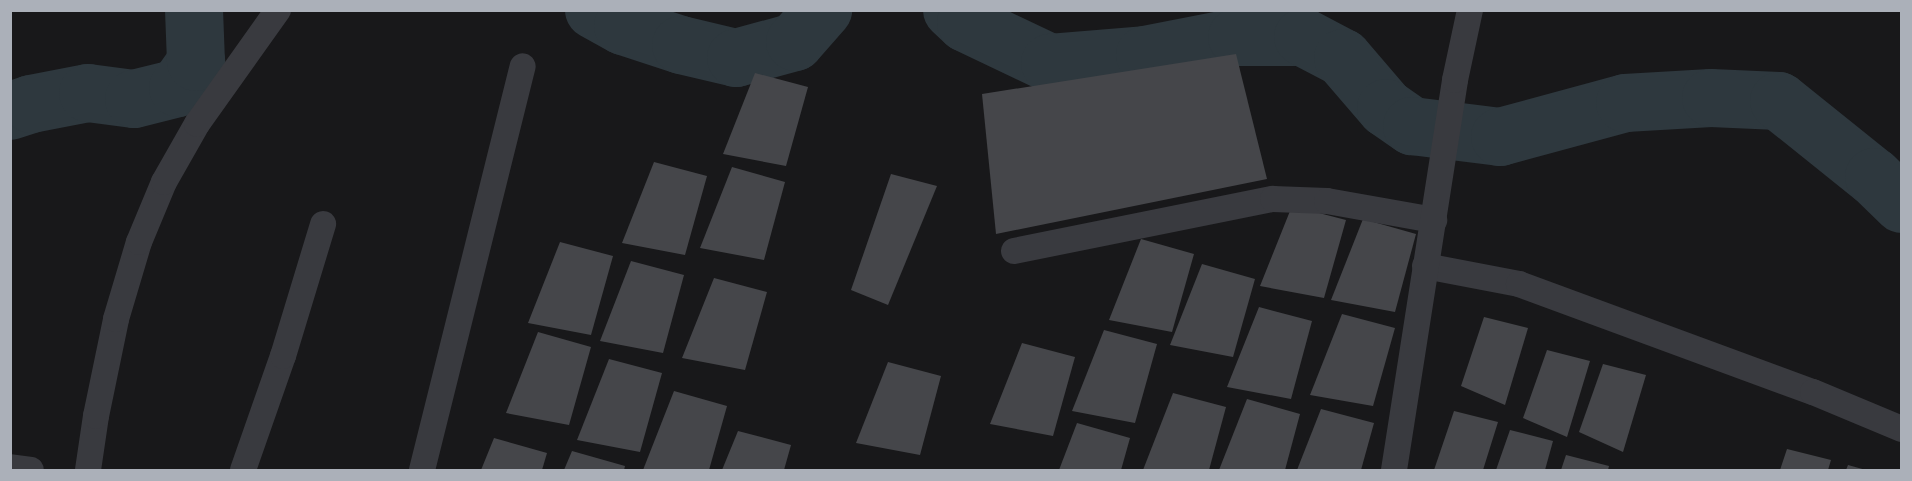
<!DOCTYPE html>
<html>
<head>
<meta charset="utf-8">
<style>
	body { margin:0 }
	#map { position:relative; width:1912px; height:481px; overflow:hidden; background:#18181a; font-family:"Space Grotesk",sans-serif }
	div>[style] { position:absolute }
	.river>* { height:58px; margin:-29px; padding:0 29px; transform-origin:29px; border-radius:29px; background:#2e383e }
	.building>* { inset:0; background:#45464a }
	.minor>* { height:26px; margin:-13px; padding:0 13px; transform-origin:13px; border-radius:13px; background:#393a3f }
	span { translate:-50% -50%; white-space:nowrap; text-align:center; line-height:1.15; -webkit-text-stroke:5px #131315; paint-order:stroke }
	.frame { position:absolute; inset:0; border:12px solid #abb0b9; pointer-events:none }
</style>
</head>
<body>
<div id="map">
	<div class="river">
		<i style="left:594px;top:10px;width:33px;rotate:29deg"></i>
		<i style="left:623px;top:26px;width:61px;rotate:18.1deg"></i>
		<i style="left:681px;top:45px;width:57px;rotate:13.3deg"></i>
		<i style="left:736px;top:58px;width:61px;rotate:-15.2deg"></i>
		<i style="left:795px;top:42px;width:43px;rotate:-48.8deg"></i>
		<i style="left:952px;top:10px;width:19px;rotate:43deg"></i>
		<i style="left:966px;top:23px;width:93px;rotate:25.5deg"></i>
		<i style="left:1050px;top:63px;width:95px;rotate:-4.8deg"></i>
		<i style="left:1145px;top:55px;width:94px;rotate:-11.1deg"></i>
		<i style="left:1237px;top:37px;width:66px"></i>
		<i style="left:1303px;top:37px;width:45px;rotate:27.7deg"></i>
		<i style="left:1343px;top:58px;width:66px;rotate:49.3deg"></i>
		<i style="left:1386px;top:108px;width:32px;rotate:35deg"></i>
		<i style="left:1412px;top:126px;width:89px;rotate:7.1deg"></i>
		<i style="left:1500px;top:137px;width:130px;rotate:-15.2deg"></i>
		<i style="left:1625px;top:103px;width:86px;rotate:-3.3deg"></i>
		<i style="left:1711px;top:98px;width:68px;rotate:2.5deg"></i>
		<i style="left:1779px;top:101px;width:122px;rotate:38.7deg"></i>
		<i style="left:1874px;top:177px;width:39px;rotate:44deg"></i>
		<i style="left:10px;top:111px;width:22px;rotate:-18deg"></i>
		<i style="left:31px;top:104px;width:58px;rotate:-10.9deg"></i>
		<i style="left:88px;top:93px;width:46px;rotate:7.4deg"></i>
		<i style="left:134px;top:99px;width:45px;rotate:-14deg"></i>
		<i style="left:178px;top:88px;width:32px;rotate:-55deg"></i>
		<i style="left:196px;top:62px;width:52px;rotate:-92.2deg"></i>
	</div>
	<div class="building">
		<i style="clip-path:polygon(1236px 54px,1267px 179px,996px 234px,982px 94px)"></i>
		<i style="clip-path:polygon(755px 73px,808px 87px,786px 166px,723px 154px)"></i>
		<i style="clip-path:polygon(654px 162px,707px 176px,685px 255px,622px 243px)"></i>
		<i style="clip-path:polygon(732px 167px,785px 182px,764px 260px,700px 248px)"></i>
		<i style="clip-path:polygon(891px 174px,937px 186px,888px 305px,851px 290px)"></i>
		<i style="clip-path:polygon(1292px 206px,1346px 220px,1324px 298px,1260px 286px)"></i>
		<i style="clip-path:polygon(1363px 219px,1416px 234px,1395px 312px,1331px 300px)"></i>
		<i style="clip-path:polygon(1141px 239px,1194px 254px,1172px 332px,1109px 320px)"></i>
		<i style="clip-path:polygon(560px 242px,613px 256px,591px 335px,528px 323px)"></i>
		<i style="clip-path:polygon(631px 261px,684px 275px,663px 353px,600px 341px)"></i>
		<i style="clip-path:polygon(1202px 264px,1255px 279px,1233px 357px,1170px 345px)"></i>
		<i style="clip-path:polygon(714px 278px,767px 292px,745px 370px,682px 358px)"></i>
		<i style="clip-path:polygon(1259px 307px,1312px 321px,1291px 399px,1227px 387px)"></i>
		<i style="clip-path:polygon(1342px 314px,1395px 328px,1373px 406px,1310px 395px)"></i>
		<i style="clip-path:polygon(1484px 317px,1528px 328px,1505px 405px,1461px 386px)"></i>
		<i style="clip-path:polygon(1104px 330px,1157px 344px,1135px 423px,1072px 411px)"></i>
		<i style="clip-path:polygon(538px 332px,591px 347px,569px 425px,506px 413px)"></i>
		<i style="clip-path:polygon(1022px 343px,1075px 357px,1053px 436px,990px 424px)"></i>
		<i style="clip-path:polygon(1547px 350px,1590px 361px,1567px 437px,1523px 418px)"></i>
		<i style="clip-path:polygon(609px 359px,662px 373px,640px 452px,577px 440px)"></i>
		<i style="clip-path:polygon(888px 362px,941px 376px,920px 455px,856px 443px)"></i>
		<i style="clip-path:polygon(1603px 364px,1646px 375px,1623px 452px,1579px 432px)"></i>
		<i style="clip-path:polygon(674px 391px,727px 406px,709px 470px,643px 470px)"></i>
		<i style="clip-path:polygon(1173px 393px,1226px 407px,1209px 470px,1143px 470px)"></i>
		<i style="clip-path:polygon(1247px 399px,1300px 414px,1285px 470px,1219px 470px)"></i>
		<i style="clip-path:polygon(1321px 409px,1374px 423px,1361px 470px,1297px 470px)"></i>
		<i style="clip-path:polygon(1454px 411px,1498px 422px,1483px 470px,1434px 470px)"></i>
		<i style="clip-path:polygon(1077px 423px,1130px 438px,1121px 470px,1059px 470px)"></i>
		<i style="clip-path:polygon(1510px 430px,1553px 441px,1545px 470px,1496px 470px)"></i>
		<i style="clip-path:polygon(738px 431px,791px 445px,784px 470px,722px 470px)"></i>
		<i style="clip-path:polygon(494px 438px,547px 453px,542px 470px,481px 470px)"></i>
		<i style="clip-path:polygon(1787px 449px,1831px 460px,1828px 470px,1780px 470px)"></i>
		<i style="clip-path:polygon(572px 451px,625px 466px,624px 470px,564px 470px)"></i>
		<i style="clip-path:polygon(1566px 455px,1609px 466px,1608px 470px,1561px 470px)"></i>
		<i style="clip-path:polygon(1848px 465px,1866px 470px,1846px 470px)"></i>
	</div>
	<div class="minor">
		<i style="left:1014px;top:251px;width:264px;rotate:-11.4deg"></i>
		<i style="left:1273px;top:199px;width:54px;rotate:2.1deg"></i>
		<i style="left:1327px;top:201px;width:109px;rotate:10.1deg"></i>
		<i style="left:1425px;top:266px;width:96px;rotate:10.8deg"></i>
		<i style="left:1519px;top:284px;width:313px;rotate:20.2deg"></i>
		<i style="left:1813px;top:392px;width:96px;rotate:22.6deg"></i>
		<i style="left:10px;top:467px;width:21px;rotate:8deg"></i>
		<i style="left:88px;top:470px;width:55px;rotate:-81.6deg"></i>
		<i style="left:96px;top:416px;width:99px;rotate:-78.3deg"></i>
		<i style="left:116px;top:319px;width:80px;rotate:-73.4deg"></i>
		<i style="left:139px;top:242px;width:65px;rotate:-67.4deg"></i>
		<i style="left:164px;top:182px;width:67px;rotate:-60.4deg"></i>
		<i style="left:197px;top:124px;width:140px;rotate:-54.6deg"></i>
		<i style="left:243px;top:470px;width:121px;rotate:-70.7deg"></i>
		<i style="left:283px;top:356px;width:138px;rotate:-73.1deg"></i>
		<i style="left:422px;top:470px;width:416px;rotate:-76deg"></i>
		<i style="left:1394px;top:470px;width:395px;rotate:-81.1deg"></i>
		<i style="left:1455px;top:80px;width:72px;rotate:-77.9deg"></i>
	</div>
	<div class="frame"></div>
</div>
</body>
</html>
